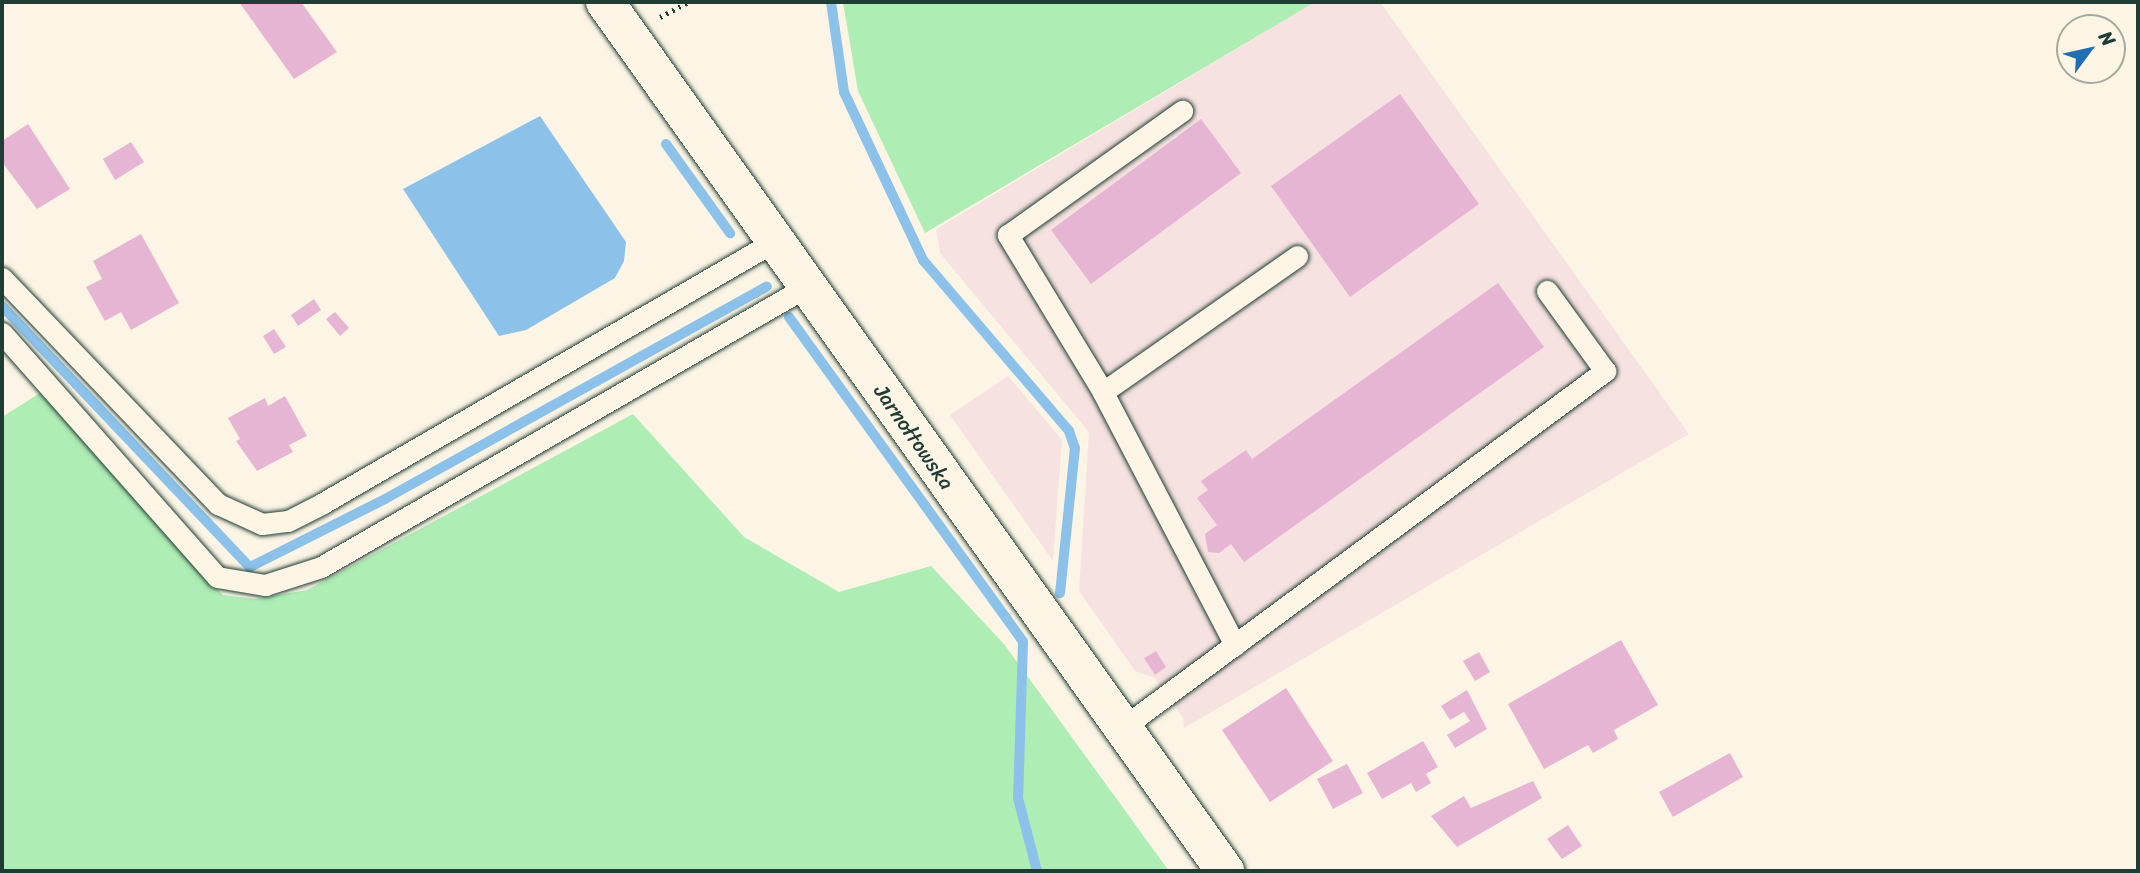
<!DOCTYPE html>
<html>
<head>
<meta charset="utf-8">
<style>
	body { margin:0 }
	#map { position:relative; width:2140px; height:873px; overflow:hidden; background:#fcf5e5; font-family:Sriracha,sans-serif }
	div>[style] { position:absolute }
	.built>* { inset:0; background:#f6e2e0 }
	.green>* { inset:0; background:#aeedb4 }
	.water>* { inset:0; background:#8cc2ea }
	.stream>* { height:10px; margin:-5px; padding:0 5px; transform-origin:5px; border-radius:5px; background:#8cc2ea }
	.building>* { inset:0; background:#e7b5d4 }
	.path>* { height:4.5px; margin-top:-2.25px; transform-origin:0; background:repeating-linear-gradient(90deg,#1f3d34 0 2px,transparent 0 7px) }
	.roads { filter:drop-shadow(0 0 2px #1f3d34) drop-shadow(0 0 2px #1f3d34) }
	.lane>* { height:21px; margin:-10.5px; padding:0 10.5px; transform-origin:10.5px; border-radius:10.5px; background:#fcf5e5 }
	.secondary>* { height:38px; margin:-19px; padding:0 19px; transform-origin:19px; border-radius:19px; background:#fcf5e5 }
	span { translate:-50% -50%; white-space:nowrap; text-align:center; line-height:1.15; -webkit-text-stroke:6px #fcf5e5; paint-order:stroke }
	.street-label { font-size:21px; color:#1f3d34 }
	.frame { position:absolute; inset:0; border:4px solid #1f3d34; pointer-events:none }
	.north { position:absolute; left:2056px; top:14px; width:70px; height:70px; box-sizing:border-box; background:#fcf5e5; border:2px solid #a4ab9e; border-radius:50%; rotate:57deg; font-size:19px; font-weight:700; line-height:28px; text-align:center; color:#1f3d34 }
	.north::after { content:''; display:block; margin:auto; width:24px; height:32px; background:#1f6fb2; clip-path:polygon(50% 0,100% 100%,50% 72%,0 100%) }
</style>
</head>
<body>
<div id="map">
	<div class="built">
		<i style="clip-path:polygon(1315px 2px,1380px 2px,1689px 434px,1184px 728px,1183px 718px,1155px 678px,1135px 671px,1079px 591px,1089px 432px,940px 253px,936px 229px)"></i>
		<i style="clip-path:polygon(1008px 376px,1062px 440px,1053px 561px,950px 415px)"></i>
	</div>
	<div class="green">
		<i style="clip-path:polygon(843px 2px,1315px 2px,925px 233px,858px 91px)"></i>
		<i style="clip-path:polygon(40px 393px,223px 595px,254px 599px,307px 590px,633px 414px,744px 537px,839px 592px,931px 566px,1004px 644px,1169px 871px,2px 871px,2px 417px)"></i>
	</div>
	<div class="water">
		<i style="clip-path:polygon(540px 116px,626px 242px,624px 261px,615px 278px,526px 330px,499px 336px,403px 189px)"></i>
	</div>
	<div class="stream">
		<i style="left:831px;top:2px;width:91px;rotate:81.8deg"></i>
		<i style="left:844px;top:92px;width:186px;rotate:64.8deg"></i>
		<i style="left:923px;top:260px;width:225px;rotate:49.5deg"></i>
		<i style="left:1069px;top:431px;width:18px;rotate:71deg"></i>
		<i style="left:1075px;top:448px;width:146px;rotate:95.9deg"></i>
		<i style="left:666px;top:144px;width:110px;rotate:54.3deg"></i>
		<i style="left:2px;top:306px;width:360px;rotate:46.5deg"></i>
		<i style="left:250px;top:567px;width:151px;rotate:-26.7deg"></i>
		<i style="left:385px;top:499px;width:437px;rotate:-29.1deg"></i>
		<i style="left:789px;top:317px;width:400px;rotate:54.2deg"></i>
		<i style="left:1023px;top:642px;width:156px;rotate:91.8deg"></i>
		<i style="left:1018px;top:798px;width:75px;rotate:75.4deg"></i>
	</div>
	<div class="building">
		<i style="clip-path:polygon(239px 2px,301px 2px,337px 52px,294px 79px)"></i>
		<i style="clip-path:polygon(1400px 94px,1479px 204px,1350px 297px,1271px 186px)"></i>
		<i style="clip-path:polygon(1201px 119px,1241px 173px,1091px 284px,1051px 230px)"></i>
		<i style="clip-path:polygon(28px 124px,70px 189px,37px 209px,2px 162px,2px 141px)"></i>
		<i style="clip-path:polygon(131px 142px,144px 162px,115px 180px,103px 159px)"></i>
		<i style="clip-path:polygon(141px 234px,179px 303px,131px 330px,121px 312px,105px 321px,86px 287px,102px 279px,93px 261px)"></i>
		<i style="clip-path:polygon(1498px 283px,1544px 347px,1244px 562px,1231px 544px,1219px 553px,1208px 552px,1205px 534px,1217px 525px,1197px 498px,1208px 490px,1201px 481px,1246px 450px,1252px 459px)"></i>
		<i style="clip-path:polygon(314px 299px,321px 310px,298px 326px,291px 315px)"></i>
		<i style="clip-path:polygon(335px 312px,349px 328px,340px 336px,326px 319px)"></i>
		<i style="clip-path:polygon(274px 329px,286px 347px,274px 354px,263px 336px)"></i>
		<i style="clip-path:polygon(285px 396px,307px 436px,289px 445px,293px 452px,257px 471px,236px 441px,240px 439px,228px 418px,265px 398px,268px 406px)"></i>
		<i style="clip-path:polygon(1621px 640px,1658px 705px,1614px 730px,1618px 739px,1593px 753px,1588px 745px,1544px 769px,1508px 704px)"></i>
		<i style="clip-path:polygon(1156px 651px,1166px 667px,1155px 675px,1144px 658px)"></i>
		<i style="clip-path:polygon(1479px 652px,1490px 672px,1475px 681px,1463px 661px)"></i>
		<i style="clip-path:polygon(1286px 688px,1333px 761px,1270px 802px,1222px 730px)"></i>
		<i style="clip-path:polygon(1467px 690px,1487px 729px,1455px 748px,1447px 735px,1470px 721px,1464px 712px,1450px 720px,1441px 706px)"></i>
		<i style="clip-path:polygon(1423px 741px,1438px 767px,1426px 774px,1431px 783px,1416px 792px,1411px 783px,1382px 799px,1367px 773px)"></i>
		<i style="clip-path:polygon(1730px 753px,1743px 777px,1673px 817px,1659px 792px)"></i>
		<i style="clip-path:polygon(1347px 764px,1363px 793px,1333px 809px,1317px 779px)"></i>
		<i style="clip-path:polygon(1533px 781px,1542px 798px,1457px 847px,1431px 816px,1464px 796px,1471px 808px)"></i>
		<i style="clip-path:polygon(1568px 825px,1582px 846px,1562px 859px,1547px 839px)"></i>
	</div>
	<div class="path">
		<i style="left:660px;top:17px;width:32px;rotate:-28deg"></i>
	</div>
	<div class="roads">
		<div class="lane">
			<i style="left:2px;top:278px;width:313px;rotate:46.3deg"></i>
			<i style="left:218px;top:504px;width:48px;rotate:24.4deg"></i>
			<i style="left:262px;top:524px;width:26px;rotate:-7deg"></i>
			<i style="left:288px;top:521px;width:39px;rotate:-27deg"></i>
			<i style="left:323px;top:503px;width:522px;rotate:-30.1deg"></i>
			<i style="left:2px;top:333px;width:325px;rotate:48.6deg"></i>
			<i style="left:217px;top:577px;width:49px;rotate:9.5deg"></i>
			<i style="left:265px;top:585px;width:59px;rotate:-17.8deg"></i>
			<i style="left:321px;top:567px;width:560px;rotate:-30deg"></i>
			<i style="left:1103px;top:392px;width:184px;rotate:-121.2deg"></i>
			<i style="left:1008px;top:235px;width:214px;rotate:-35.5deg"></i>
			<i style="left:1235px;top:645px;width:285px;rotate:-117.6deg"></i>
			<i style="left:1103px;top:392px;width:237px;rotate:-35deg"></i>
			<i style="left:1122px;top:728px;width:601px;rotate:-36.47deg"></i>
			<i style="left:1605px;top:371px;width:99px;rotate:-125.9deg"></i>
		</div>
		<div class="secondary">
			<i style="left:605px;top:2px;width:1068px;rotate:54.49deg"></i>
		</div>
	</div>
	<div class="street-label">
		<span style="left:914px;top:437px;rotate:55deg">Jarnołtowska</span>
	</div>
	<div class="frame"></div>
	<div class="north">N</div>
</div>
</body>
</html>
